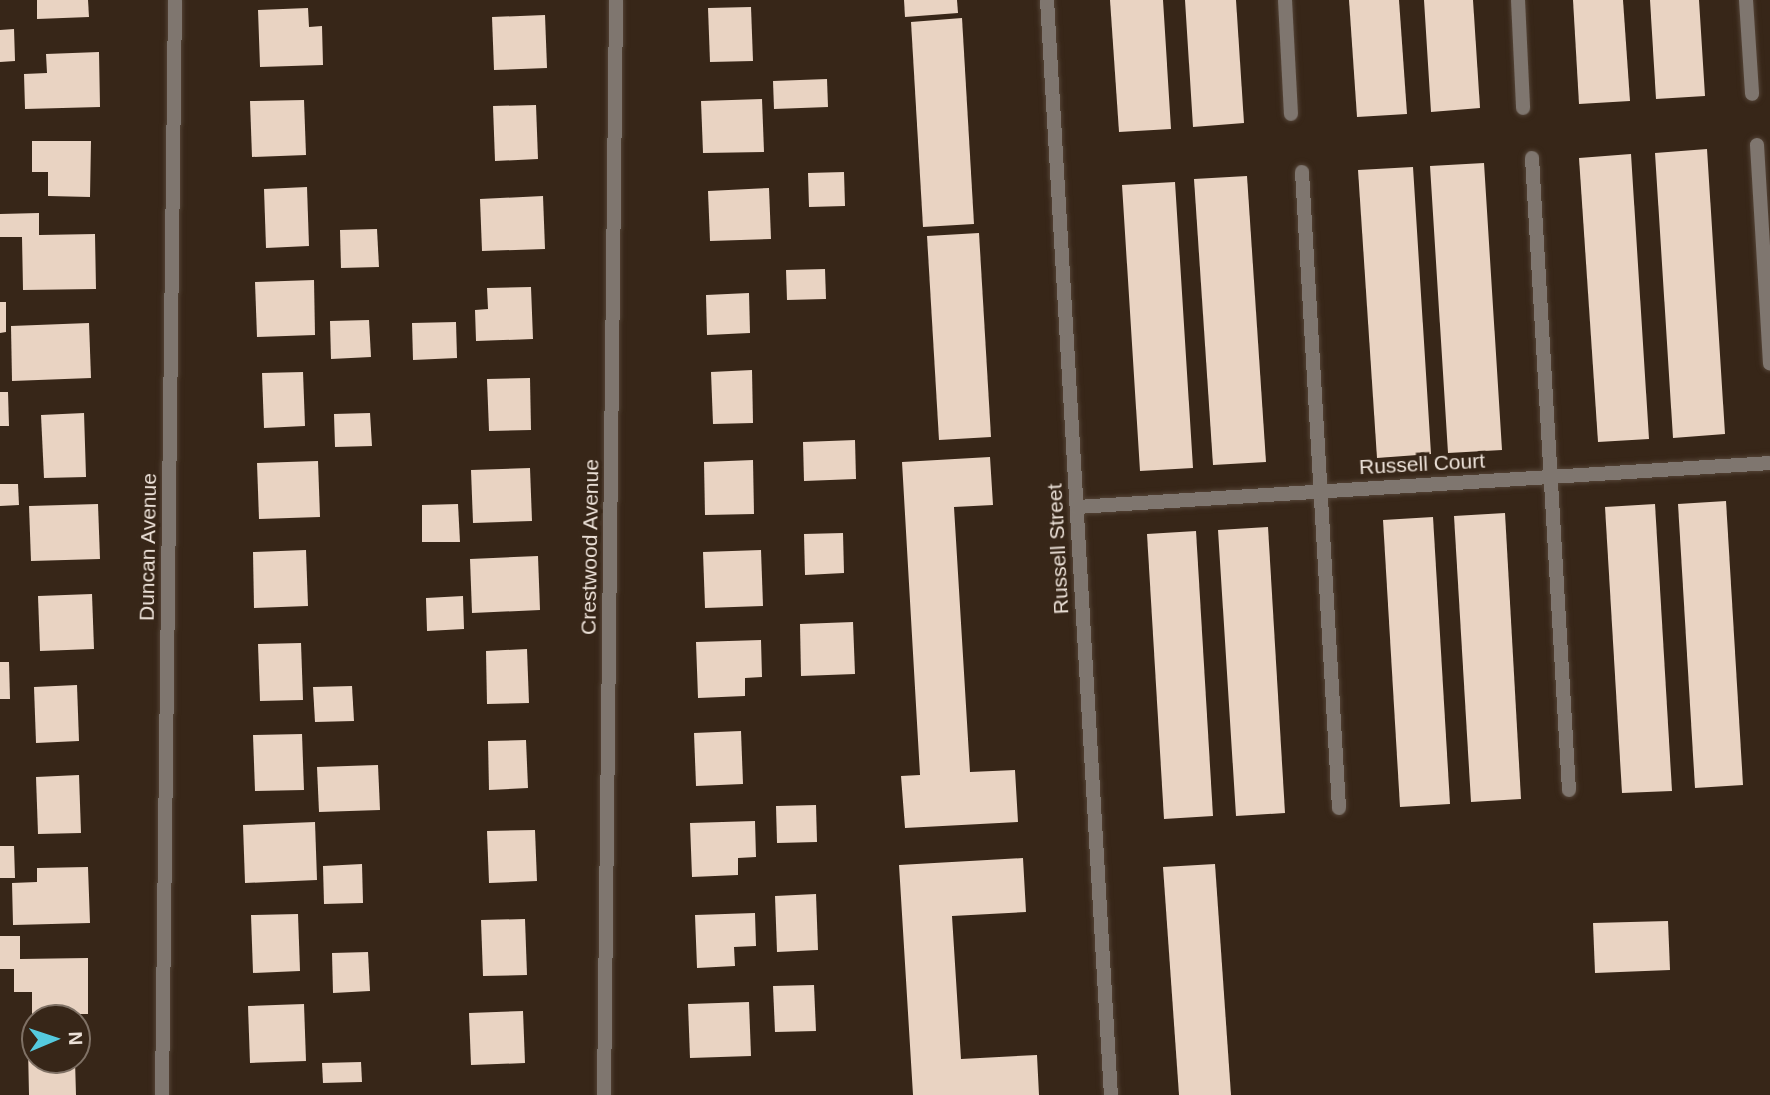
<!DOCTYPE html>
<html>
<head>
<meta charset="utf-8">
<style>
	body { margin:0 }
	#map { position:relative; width:1770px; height:1095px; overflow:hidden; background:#372618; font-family:Helvetica,sans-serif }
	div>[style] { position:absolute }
	.building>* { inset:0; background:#e9d3c2 }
	.roads { filter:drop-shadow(0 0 2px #544437) drop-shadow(0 0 2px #544437) }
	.service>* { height:14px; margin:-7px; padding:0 7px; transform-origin:7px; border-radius:7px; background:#7f766f }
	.minor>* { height:14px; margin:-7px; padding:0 7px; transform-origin:7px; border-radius:7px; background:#7f766f }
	span { translate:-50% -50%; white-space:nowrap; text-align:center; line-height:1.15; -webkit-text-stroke:7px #372618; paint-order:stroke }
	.street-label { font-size:21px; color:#ece1d8 }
	.north { position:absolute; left:21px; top:1004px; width:70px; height:70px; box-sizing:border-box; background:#372618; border:2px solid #7f7165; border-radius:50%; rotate:88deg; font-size:19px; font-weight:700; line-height:28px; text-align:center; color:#ece1d8 }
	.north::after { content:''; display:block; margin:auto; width:24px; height:32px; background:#55cadf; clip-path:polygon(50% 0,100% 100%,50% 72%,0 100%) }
</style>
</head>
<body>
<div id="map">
	<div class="building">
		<i style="clip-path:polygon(37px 0,88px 0,89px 17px,37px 19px)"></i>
		<i style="clip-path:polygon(904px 0,957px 0,958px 13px,905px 17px)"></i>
		<i style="clip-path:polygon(1110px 0,1163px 0,1171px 129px,1119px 132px)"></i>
		<i style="clip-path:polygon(1185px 0,1236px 0,1244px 123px,1193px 127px)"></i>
		<i style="clip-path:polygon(1349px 0,1399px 0,1407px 114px,1357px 117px)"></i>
		<i style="clip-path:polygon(1424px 0,1473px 0,1480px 108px,1431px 112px)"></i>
		<i style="clip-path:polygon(1573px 0,1623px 0,1630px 101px,1579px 104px)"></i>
		<i style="clip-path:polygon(1650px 0,1699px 0,1705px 96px,1656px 99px)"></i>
		<i style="clip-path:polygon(751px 7px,753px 61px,710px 62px,708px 8px)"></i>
		<i style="clip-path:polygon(308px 8px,309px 27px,322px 26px,323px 65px,260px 67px,258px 10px)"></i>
		<i style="clip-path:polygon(545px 15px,547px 68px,494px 70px,492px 17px)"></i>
		<i style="clip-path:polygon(962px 18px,974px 224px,923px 227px,911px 22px)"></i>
		<i style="clip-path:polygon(14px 29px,15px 61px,0 62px,0 30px)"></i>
		<i style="clip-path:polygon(99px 52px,100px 107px,25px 109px,24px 74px,47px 73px,46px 54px)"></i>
		<i style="clip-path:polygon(827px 79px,828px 107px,774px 109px,773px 81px)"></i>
		<i style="clip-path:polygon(762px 99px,764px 152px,703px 153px,701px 101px)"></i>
		<i style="clip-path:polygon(304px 100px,306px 155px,252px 157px,250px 101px)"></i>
		<i style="clip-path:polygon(536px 105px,538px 159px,495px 161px,493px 106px)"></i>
		<i style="clip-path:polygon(32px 141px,91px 141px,90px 197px,48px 196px,48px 172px,32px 172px)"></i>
		<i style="clip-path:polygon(1707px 149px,1725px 434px,1673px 438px,1655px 153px)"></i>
		<i style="clip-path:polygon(1631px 154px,1649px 439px,1598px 442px,1579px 158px)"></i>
		<i style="clip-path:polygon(1484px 163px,1502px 450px,1448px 453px,1430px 166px)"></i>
		<i style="clip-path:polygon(1413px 167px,1431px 454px,1377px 458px,1358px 170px)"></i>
		<i style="clip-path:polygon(844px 172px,845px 206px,809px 207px,808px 173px)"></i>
		<i style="clip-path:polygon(1247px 176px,1266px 462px,1213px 465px,1194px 179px)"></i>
		<i style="clip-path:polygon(1175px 182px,1193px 468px,1140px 471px,1122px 185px)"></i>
		<i style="clip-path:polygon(307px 187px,309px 246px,266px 248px,264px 189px)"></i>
		<i style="clip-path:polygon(769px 188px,771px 239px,710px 241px,708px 191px)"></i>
		<i style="clip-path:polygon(543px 196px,545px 249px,482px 251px,480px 199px)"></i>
		<i style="clip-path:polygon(39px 213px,39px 235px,95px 234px,96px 289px,23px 290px,22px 237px,0 237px,0 214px)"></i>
		<i style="clip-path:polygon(377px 229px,379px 267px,341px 268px,340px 230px)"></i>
		<i style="clip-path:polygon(979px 233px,991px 437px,939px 440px,927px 236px)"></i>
		<i style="clip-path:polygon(825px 269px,826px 299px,787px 300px,786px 270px)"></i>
		<i style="clip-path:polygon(314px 280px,315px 335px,257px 337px,255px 282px)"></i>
		<i style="clip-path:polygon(531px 287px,533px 339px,476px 341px,475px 310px,488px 309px,487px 288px)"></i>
		<i style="clip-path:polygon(749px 293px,750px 333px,707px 335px,706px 295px)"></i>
		<i style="clip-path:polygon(0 302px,6px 302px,6px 332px,0 333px)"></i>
		<i style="clip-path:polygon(369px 320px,371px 357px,331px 359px,330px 321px)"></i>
		<i style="clip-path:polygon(456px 322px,457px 358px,413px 360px,412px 323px)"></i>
		<i style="clip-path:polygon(89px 323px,91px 378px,12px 381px,11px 326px)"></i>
		<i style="clip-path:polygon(752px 370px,753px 423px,713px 424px,711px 372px)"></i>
		<i style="clip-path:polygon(303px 372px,305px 426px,264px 428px,262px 373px)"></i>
		<i style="clip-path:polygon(530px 378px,531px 430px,489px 431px,487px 379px)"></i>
		<i style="clip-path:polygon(0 392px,8px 392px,9px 426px,0 426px)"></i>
		<i style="clip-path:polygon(84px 413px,86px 477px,44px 478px,41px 415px)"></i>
		<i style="clip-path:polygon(370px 413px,372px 446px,335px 447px,334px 414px)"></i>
		<i style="clip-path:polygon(855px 440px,856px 479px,804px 481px,803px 442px)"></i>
		<i style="clip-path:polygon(990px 457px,993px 505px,954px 507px,970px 772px,1015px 770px,1018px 822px,905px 828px,901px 776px,920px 775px,902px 462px)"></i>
		<i style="clip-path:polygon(753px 460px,754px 514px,705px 515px,704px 462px)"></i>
		<i style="clip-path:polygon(318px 461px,320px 517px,259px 519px,257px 463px)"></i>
		<i style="clip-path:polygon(530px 468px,532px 521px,473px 523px,471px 470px)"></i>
		<i style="clip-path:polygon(0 484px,18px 484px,19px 505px,0 506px)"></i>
		<i style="clip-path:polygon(1726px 501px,1743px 785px,1695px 788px,1678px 504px)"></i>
		<i style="clip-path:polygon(98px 504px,100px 559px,31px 561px,29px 506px)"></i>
		<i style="clip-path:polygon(458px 504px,460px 542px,422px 542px,422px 505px)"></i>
		<i style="clip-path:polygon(1655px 504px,1672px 791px,1622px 793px,1605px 507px)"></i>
		<i style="clip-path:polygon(1505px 513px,1521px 799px,1471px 802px,1454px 516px)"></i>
		<i style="clip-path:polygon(1433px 517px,1450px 804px,1400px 807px,1383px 520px)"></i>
		<i style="clip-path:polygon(1268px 527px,1285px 813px,1236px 816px,1218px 530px)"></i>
		<i style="clip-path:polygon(1196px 531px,1213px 816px,1164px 819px,1147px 534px)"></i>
		<i style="clip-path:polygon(843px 533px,844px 573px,805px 575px,804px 534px)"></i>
		<i style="clip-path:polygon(306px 550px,308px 606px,254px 608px,253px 552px)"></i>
		<i style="clip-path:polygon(761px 550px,763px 606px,705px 608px,703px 552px)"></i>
		<i style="clip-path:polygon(538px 556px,540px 610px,472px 613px,470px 559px)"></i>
		<i style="clip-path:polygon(92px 594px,94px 649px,40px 651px,38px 596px)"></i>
		<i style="clip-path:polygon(463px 596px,464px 629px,427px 631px,426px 598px)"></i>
		<i style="clip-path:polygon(853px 622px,855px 674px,801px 676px,800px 624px)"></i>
		<i style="clip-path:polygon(761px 640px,762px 677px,745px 678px,745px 696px,698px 698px,696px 642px)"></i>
		<i style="clip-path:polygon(301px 643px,303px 700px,260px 701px,258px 644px)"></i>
		<i style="clip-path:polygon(527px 649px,529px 703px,487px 704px,486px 651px)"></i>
		<i style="clip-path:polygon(0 662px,9px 662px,10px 699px,0 699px)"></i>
		<i style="clip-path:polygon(77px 685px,79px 741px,36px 743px,34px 687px)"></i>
		<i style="clip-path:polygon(352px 686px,354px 721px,315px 722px,313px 687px)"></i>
		<i style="clip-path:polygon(741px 731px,743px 784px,696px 786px,694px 733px)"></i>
		<i style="clip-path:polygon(302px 734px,304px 790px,255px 791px,253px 735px)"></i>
		<i style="clip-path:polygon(526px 740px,528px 788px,489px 790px,488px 741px)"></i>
		<i style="clip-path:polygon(378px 765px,380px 810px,319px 812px,317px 767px)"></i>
		<i style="clip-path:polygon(79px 775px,81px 833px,38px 834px,36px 777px)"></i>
		<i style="clip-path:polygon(816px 805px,817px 842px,777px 843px,776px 806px)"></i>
		<i style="clip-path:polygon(755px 821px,756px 857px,738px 858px,738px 875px,692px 877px,690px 823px)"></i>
		<i style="clip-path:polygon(315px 822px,317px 880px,245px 883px,243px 825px)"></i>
		<i style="clip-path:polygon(535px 830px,537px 881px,489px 883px,487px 831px)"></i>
		<i style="clip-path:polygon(0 846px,14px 846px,15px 878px,0 878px)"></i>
		<i style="clip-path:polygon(1023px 858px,1026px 912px,952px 916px,961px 1059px,1037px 1055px,1039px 1095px,913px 1095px,899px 865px)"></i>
		<i style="clip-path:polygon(362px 864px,363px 903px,324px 904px,323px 866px)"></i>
		<i style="clip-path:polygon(1215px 864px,1231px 1095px,1179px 1095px,1163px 867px)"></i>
		<i style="clip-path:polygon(88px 867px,90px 923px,13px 925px,12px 883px,37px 882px,37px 868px)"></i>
		<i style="clip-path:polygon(816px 894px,818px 950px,777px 952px,775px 896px)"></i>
		<i style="clip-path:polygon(755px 913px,756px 946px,734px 947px,735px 966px,697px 968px,695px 915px)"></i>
		<i style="clip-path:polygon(298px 914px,300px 971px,253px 973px,251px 915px)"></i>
		<i style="clip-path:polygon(525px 919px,527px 975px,483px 976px,481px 920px)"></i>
		<i style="clip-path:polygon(1668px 921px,1670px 970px,1595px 973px,1593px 923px)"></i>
		<i style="clip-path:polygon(0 936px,20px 936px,20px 959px,88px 958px,88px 1014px,32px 1014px,32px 992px,14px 992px,14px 969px,0 969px)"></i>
		<i style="clip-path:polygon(368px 952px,370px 991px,333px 993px,332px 953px)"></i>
		<i style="clip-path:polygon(814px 985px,816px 1031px,775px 1032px,773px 986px)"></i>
		<i style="clip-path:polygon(749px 1002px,751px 1056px,690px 1058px,688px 1004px)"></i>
		<i style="clip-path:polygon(304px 1004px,306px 1061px,250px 1063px,248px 1006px)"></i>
		<i style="clip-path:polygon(523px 1011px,525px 1063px,471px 1065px,469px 1013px)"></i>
		<i style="clip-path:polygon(35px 1047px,35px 1060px,75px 1060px,76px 1095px,29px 1095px,28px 1048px)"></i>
		<i style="clip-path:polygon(361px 1062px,362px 1082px,323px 1083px,322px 1063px)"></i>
	</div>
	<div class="roads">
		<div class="service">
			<i style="left:1047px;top:0;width:1097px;rotate:86.66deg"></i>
			<i style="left:1285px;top:0;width:114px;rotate:87deg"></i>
			<i style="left:1518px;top:0;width:108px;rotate:87.3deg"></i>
			<i style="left:1746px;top:0;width:94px;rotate:86.3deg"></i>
			<i style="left:1757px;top:145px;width:219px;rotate:86.6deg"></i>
			<i style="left:1532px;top:158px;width:633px;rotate:86.65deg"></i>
			<i style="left:1302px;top:172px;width:637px;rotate:86.67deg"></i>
			<i style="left:1077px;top:507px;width:694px;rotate:-3.63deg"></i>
		</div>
		<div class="minor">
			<i style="left:162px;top:1095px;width:1095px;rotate:-89.32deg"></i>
			<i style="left:604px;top:1095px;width:1095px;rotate:-89.37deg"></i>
		</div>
	</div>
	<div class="street-label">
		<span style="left:1422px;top:464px;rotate:-3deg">Russell Court</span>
		<span style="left:148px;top:547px;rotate:-89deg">Duncan Avenue</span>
		<span style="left:590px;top:547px;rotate:-89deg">Crestwood Avenue</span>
		<span style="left:1058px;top:549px;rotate:-93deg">Russell Street</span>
	</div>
	<div class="north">N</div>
</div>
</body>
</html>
